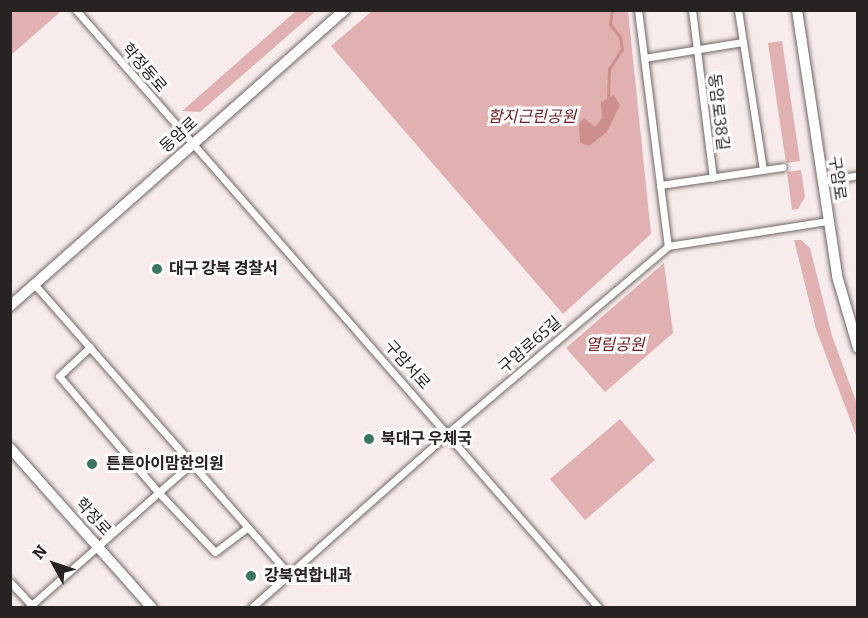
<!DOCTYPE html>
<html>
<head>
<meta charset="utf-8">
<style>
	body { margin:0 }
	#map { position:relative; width:868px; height:618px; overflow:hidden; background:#f7eceb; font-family:Bitter,"Noto Sans KR",serif }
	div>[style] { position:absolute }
	.green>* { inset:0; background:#e0b1b0 }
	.water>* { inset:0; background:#ce908f }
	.stream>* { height:3px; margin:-1.5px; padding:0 1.5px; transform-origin:1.5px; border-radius:1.5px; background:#ce908f }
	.roads { filter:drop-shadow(0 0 2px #706766) drop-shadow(0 0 2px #706766) }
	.street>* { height:7px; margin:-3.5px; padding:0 3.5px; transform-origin:3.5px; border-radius:3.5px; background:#fff }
	.secondary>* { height:10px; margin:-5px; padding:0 5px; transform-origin:5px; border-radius:5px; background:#fff }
	.dots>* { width:16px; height:16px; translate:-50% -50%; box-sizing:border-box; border:3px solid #fefbfb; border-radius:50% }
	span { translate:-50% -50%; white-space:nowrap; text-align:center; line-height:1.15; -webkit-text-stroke:6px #fefbfb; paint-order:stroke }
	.street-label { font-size:16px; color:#272323 }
	.park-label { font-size:16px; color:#6b2126; font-style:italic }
	.poi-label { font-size:16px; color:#272323; font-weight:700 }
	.left { translate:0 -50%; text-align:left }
	.frame { position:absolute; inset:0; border:12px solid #272323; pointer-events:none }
	.north { position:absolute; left:24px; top:534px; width:60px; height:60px; -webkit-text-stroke:4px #fefbfb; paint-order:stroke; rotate:310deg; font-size:16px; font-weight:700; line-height:24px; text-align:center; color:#272323 }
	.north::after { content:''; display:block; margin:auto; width:21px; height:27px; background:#272323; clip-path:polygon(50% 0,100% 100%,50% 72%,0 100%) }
</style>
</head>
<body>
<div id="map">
	<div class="green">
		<i style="clip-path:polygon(11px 10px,57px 11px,59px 13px,11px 55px)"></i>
		<i style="clip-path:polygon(297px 10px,316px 11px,200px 112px,182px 111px)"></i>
		<i style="clip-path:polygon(372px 11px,628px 11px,651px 234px,563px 314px,331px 46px)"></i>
		<i style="clip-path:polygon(782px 41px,800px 161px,786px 163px,768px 43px)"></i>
		<i style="clip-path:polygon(801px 170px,805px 197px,798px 209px,792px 210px,787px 172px)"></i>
		<i style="clip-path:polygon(794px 240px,801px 240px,810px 248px,832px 336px,857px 404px,857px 438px,816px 329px)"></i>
		<i style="clip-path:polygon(664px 263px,673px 333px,605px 392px,566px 348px)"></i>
		<i style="clip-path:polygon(620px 419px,655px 460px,585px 520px,550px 479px)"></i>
	</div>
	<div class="water">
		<i style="clip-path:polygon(614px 95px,620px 105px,607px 132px,589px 146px,580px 143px,579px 123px,584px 118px,595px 127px,602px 118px,601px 102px)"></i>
	</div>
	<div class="stream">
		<i style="left:608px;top:97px;width:28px;rotate:-88deg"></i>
		<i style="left:609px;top:69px;width:24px;rotate:-57deg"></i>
		<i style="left:622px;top:49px;width:12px;rotate:-99deg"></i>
		<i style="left:620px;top:37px;width:16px;rotate:-128deg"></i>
		<i style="left:610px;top:24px;width:14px;rotate:-82deg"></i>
	</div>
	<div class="roads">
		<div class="street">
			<i style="left:76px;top:10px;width:794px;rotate:48.83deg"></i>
			<i style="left:638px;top:10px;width:238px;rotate:82.8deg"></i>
			<i style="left:692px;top:10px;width:169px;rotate:82.9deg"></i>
			<i style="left:738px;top:10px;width:162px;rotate:81.1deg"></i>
			<i style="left:644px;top:58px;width:100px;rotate:-9.2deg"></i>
			<i style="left:822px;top:181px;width:36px;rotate:-9deg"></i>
			<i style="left:660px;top:185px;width:124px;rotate:-8.3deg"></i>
			<i style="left:35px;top:285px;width:383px;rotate:48.7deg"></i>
			<i style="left:90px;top:347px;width:42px;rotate:136.9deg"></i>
			<i style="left:59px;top:376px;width:154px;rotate:49.5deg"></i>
			<i style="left:159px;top:493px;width:81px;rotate:46.5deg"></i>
			<i style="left:215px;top:552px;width:41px;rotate:-37.1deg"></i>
			<i style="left:10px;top:582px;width:34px;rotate:47deg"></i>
			<i style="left:28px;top:608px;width:219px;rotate:-41.5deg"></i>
			<i style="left:251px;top:608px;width:265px;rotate:-41.6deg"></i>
			<i style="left:449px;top:432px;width:287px;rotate:-40.3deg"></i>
			<i style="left:668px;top:246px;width:162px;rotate:-8.9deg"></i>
		</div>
		<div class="secondary">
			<i style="left:797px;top:10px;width:269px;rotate:81.4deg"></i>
			<i style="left:837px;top:276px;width:75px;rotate:73.7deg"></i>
			<i style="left:10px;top:306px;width:447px;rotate:-41.5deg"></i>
			<i style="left:10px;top:448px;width:214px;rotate:48.4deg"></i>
		</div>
	</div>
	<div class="dots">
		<i style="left:157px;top:269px;background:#387662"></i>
		<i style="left:369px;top:439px;background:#387662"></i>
		<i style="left:92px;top:464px;background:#387662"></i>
		<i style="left:251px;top:576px;background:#387662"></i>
	</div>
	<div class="street-label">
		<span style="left:144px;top:68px;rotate:49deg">학정동로</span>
		<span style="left:718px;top:112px;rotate:83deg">동암로38길</span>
		<span style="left:179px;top:135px;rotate:-42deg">동암로</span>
		<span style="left:837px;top:178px;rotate:82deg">구암로</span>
		<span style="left:530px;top:345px;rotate:-41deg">구암로65길</span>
		<span style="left:407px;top:365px;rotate:48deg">구암서로</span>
		<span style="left:93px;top:517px;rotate:48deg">학정로</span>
	</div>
	<div class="park-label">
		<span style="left:532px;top:117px">함지근린공원</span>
		<span style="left:615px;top:345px">열림공원</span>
	</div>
	<div class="poi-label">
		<span class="left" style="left:169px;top:269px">대구 강북 경찰서</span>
		<span class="left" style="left:381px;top:439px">북대구 우체국</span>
		<span class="left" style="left:106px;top:464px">튼튼아이맘한의원</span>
		<span class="left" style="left:264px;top:576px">강북연합내과</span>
	</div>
	<div class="frame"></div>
	<div class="north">N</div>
</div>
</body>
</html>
